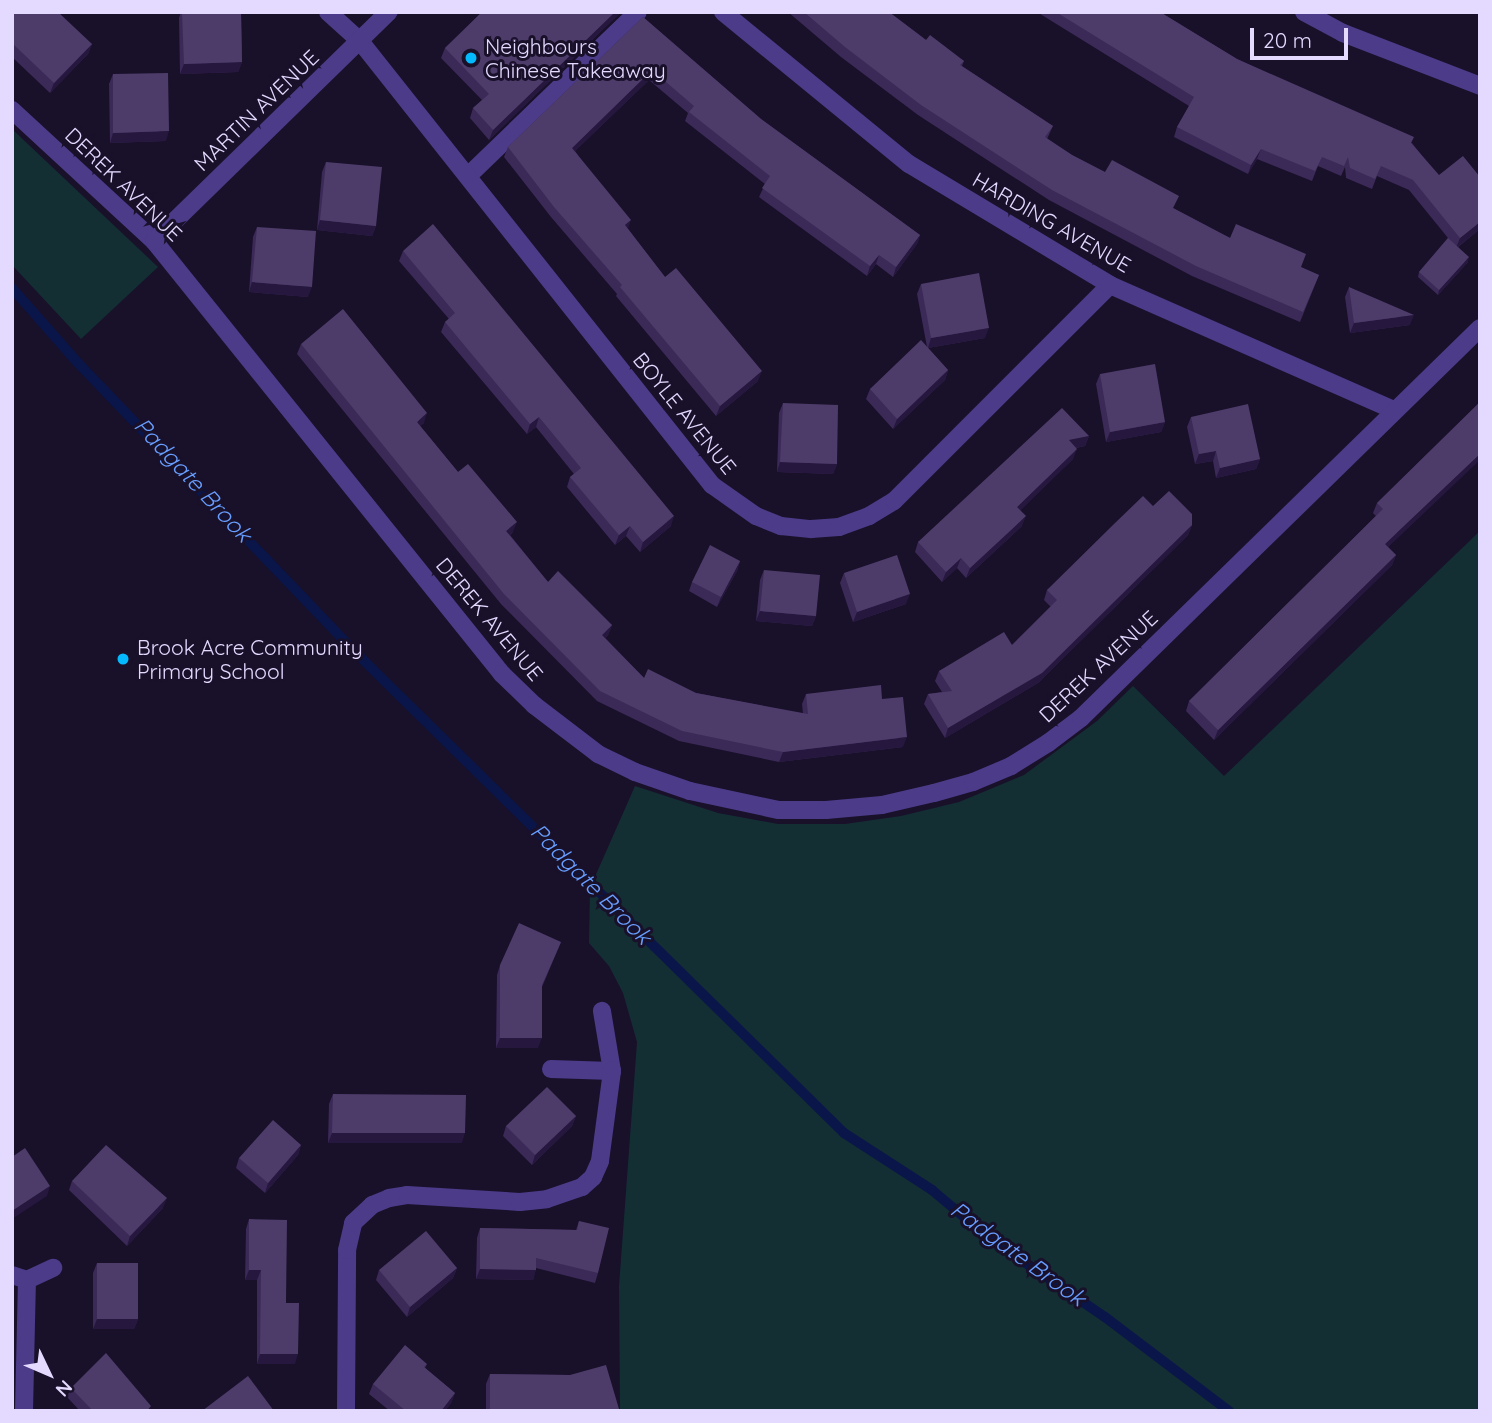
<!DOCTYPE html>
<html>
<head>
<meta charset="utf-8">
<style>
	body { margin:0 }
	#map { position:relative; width:1492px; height:1423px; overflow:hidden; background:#19102a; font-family:Quicksand,sans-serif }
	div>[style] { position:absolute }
	.green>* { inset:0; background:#132f34 }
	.stream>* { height:10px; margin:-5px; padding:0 5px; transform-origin:5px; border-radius:5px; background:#0a1649 }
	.service>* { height:18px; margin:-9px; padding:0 9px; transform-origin:9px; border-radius:9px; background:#4c3b89 }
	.minor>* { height:18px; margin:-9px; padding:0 9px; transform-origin:9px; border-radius:9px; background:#4c3b89 }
	.tertiary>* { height:18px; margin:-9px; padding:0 9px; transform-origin:9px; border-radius:9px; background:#4c3b89 }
	.wall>* { inset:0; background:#3b2958 }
	.shaded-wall>* { inset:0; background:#26173e }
	.building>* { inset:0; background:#4d3c6a }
	.dots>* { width:19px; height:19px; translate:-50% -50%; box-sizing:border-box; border:4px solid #19102a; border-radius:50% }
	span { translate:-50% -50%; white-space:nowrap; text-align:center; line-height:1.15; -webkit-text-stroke:6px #19102a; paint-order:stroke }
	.poi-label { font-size:21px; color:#e4d9ff }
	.left { translate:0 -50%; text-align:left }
	.street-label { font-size:21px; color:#e4d9ff }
	.water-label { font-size:23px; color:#679eff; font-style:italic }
	.frame { position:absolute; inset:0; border:14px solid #e4d9ff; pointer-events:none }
	.north { position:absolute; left:14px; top:1339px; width:70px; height:70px; -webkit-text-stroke:5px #19102a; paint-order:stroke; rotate:134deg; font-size:19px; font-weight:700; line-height:28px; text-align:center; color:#e4d9ff }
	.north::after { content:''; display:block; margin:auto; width:24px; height:32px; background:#e4d9ff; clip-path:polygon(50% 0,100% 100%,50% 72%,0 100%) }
	.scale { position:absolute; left:1250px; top:28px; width:98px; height:32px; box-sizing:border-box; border:4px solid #e4d9ff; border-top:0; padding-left:9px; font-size:21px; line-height:24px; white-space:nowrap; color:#e4d9ff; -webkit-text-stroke:5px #19102a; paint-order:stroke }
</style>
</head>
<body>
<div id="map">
	<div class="green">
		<i style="clip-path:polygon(12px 129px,158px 267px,81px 339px,12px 265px)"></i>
		<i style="clip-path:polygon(1480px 531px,1480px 1411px,620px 1411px,619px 1286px,637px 1042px,623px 993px,609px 966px,589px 943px,590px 888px,635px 786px,718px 813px,778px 824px,845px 824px,901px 816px,959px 802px,1024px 775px,1097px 721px,1133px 686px,1224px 776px)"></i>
	</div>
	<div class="stream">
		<i style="left:12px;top:288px;width:100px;rotate:48.7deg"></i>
		<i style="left:78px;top:363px;width:393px;rotate:46.2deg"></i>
		<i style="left:350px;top:647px;width:693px;rotate:44.53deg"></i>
		<i style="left:844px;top:1133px;width:105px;rotate:32.9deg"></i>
		<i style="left:932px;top:1190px;width:75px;rotate:40.1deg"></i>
		<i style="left:989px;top:1238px;width:140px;rotate:34.3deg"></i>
		<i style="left:1105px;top:1317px;width:156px;rotate:37.2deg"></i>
	</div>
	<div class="service">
		<i style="left:468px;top:176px;width:236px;rotate:-44deg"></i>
	</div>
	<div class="minor">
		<i style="left:328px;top:12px;width:43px;rotate:42.2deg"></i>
		<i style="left:360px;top:41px;width:567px;rotate:51.59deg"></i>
		<i style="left:712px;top:485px;width:54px;rotate:35.2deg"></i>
		<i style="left:756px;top:516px;width:27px;rotate:22deg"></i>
		<i style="left:781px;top:526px;width:30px;rotate:6deg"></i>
		<i style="left:811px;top:529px;width:28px;rotate:-4deg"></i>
		<i style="left:839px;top:527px;width:32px;rotate:-20deg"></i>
		<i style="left:869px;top:516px;width:29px;rotate:-31deg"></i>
		<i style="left:894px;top:501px;width:305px;rotate:-45deg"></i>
		<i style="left:723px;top:12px;width:240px;rotate:39.3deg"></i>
		<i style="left:909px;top:164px;width:235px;rotate:31deg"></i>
		<i style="left:1110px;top:285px;width:310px;rotate:23.8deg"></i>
		<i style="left:12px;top:110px;width:193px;rotate:42.7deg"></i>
		<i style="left:154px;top:241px;width:556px;rotate:51.21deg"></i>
		<i style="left:502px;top:674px;width:45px;rotate:44.1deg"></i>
		<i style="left:534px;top:705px;width:81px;rotate:37.4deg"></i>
		<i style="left:598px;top:754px;width:41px;rotate:25.9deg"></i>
		<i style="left:635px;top:772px;width:58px;rotate:19.1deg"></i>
		<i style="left:690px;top:791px;width:91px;rotate:12.1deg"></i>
		<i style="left:779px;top:810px;width:47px"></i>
		<i style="left:826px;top:810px;width:56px;rotate:-5.1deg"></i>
		<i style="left:882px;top:805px;width:53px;rotate:-13deg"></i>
		<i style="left:934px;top:793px;width:41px;rotate:-15.8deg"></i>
		<i style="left:973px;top:782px;width:41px;rotate:-22.8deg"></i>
		<i style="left:1011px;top:766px;width:44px;rotate:-31.9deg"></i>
		<i style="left:1048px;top:743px;width:41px;rotate:-37.1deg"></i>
		<i style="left:1081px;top:718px;width:558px;rotate:-44.35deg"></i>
		<i style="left:154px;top:241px;width:328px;rotate:-44.3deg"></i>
		<i style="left:551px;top:1069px;width:61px;rotate:1.9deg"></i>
		<i style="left:612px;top:1071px;width:61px;rotate:-99.5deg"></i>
		<i style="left:12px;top:1275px;width:16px;rotate:18deg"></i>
		<i style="left:27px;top:1280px;width:29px;rotate:-25deg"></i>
		<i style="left:24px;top:1411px;width:131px;rotate:-88.7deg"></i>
		<i style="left:346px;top:1411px;width:161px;rotate:-89.6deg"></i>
		<i style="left:347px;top:1250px;width:28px;rotate:-77deg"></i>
		<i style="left:353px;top:1223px;width:26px;rotate:-43deg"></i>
		<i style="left:372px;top:1205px;width:18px;rotate:-22deg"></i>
		<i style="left:389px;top:1198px;width:18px;rotate:-9deg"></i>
		<i style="left:407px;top:1195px;width:113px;rotate:3.5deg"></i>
		<i style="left:520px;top:1202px;width:27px;rotate:-6deg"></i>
		<i style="left:547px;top:1199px;width:37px;rotate:-19deg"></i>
		<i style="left:582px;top:1187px;width:15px;rotate:-42deg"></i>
		<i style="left:593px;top:1177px;width:17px;rotate:-66deg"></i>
		<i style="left:600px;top:1161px;width:91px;rotate:-82.4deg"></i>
	</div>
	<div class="tertiary">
		<i style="left:1304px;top:12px;width:44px;rotate:28.3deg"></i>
		<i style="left:1343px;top:33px;width:147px;rotate:21.1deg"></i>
	</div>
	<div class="wall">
		<i style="clip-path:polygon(12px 12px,92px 44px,88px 54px,50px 93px,12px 57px)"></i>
		<i style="clip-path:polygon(181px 12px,241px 12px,242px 62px,238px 72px,180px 74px,179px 18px)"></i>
		<i style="clip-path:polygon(482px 12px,621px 12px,489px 140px,470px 118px,473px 108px,482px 100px,441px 58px,445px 48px)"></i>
		<i style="clip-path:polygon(788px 12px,889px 12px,926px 40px,964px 61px,962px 66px,1053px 126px,1047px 139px,1072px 155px,1230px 238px,1319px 275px,1300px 322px,1192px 276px,1049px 200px,918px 115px,841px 57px)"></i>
		<i style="clip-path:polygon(1037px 12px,1160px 12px,1237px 59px,1412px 143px,1480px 229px,1458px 247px,1468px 262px,1438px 295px,1418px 277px,1419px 272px,1448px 238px,1409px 190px,1377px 176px,1372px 189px,1346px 178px,1345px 167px,1341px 176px,1318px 166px,1312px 181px,1257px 159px,1248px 174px,1174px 137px,1177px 127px,1189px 106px)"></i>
		<i style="clip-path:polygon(643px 17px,761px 119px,920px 235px,917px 244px,893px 277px,876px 264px,867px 276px,759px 197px,765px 184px,685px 121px,688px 113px,649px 80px,575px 151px,628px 229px,665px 277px,758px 381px,716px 416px,616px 296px,617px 294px,551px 217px,504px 157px,508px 147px)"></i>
		<i style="clip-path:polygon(113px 74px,166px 141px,110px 143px,109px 84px)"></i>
		<i style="clip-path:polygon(326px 162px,376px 226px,372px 236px,317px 230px,322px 172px)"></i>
		<i style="clip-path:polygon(257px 227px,308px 297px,249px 292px,253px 237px)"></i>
		<i style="clip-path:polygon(403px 251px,671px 526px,640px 552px,626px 536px,615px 545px,567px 487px,570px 477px,574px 474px,536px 427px,527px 434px,441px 332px,445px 322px,449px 319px,399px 261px)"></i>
		<i style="clip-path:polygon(921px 284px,985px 338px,928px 348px,948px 370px,945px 380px,893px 429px,866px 399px,870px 389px,927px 347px,917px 294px)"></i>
		<i style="clip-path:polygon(1349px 287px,1410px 325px,1350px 333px,1345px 297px)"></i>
		<i style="clip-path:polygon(301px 344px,424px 423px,420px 426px,458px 472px,513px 532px,510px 535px,548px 582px,612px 625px,608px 635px,605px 638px,644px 678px,696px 693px,803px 714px,802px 704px,806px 694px,882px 699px,903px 747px,779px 762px,679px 741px,597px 701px,501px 604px,297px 354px)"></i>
		<i style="clip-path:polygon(1100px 374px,1165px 422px,1161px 432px,1106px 442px,1096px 384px)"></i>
		<i style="clip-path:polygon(1480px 402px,1388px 547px,1396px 555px,1392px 565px,1214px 740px,1186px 711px,1189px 701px,1376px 516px,1373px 513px,1377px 503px)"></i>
		<i style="clip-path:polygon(783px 403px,837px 464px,833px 474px,777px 472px,779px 413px)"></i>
		<i style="clip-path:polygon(1191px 417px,1260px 459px,1256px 469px,1216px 478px,1213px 461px,1195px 464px,1187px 427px)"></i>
		<i style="clip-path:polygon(1089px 436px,1085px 446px,1076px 448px,1073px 459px,1020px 510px,1022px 526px,966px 578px,957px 568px,942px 582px,915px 552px,918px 542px)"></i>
		<i style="clip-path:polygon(1153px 506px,1192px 525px,1188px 535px,1038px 683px,945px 738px,924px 704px,928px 694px,942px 692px,935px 681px,939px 671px,1012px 645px,1051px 607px,1044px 600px,1047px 590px)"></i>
		<i style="clip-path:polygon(740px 561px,737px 571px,717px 607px,689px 591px,692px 582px)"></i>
		<i style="clip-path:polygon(764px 570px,816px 616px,812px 626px,756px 621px,760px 580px)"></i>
		<i style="clip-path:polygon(844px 573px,906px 604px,853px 622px,840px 583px)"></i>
		<i style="clip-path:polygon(561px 942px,542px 987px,538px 1048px,496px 1048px,497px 975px,500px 965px)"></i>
		<i style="clip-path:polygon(333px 1094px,462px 1143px,328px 1143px,329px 1104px)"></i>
		<i style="clip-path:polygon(576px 1116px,572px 1126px,532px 1165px,503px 1136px,506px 1126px)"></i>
		<i style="clip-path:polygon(301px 1145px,298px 1155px,265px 1193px,236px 1168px,239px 1158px)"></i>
		<i style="clip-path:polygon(72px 1181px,163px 1208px,127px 1246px,69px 1190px)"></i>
		<i style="clip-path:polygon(249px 1219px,286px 1303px,295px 1364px,257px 1364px,257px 1280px,245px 1280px,246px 1229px)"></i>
		<i style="clip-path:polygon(579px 1221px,598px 1273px,595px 1283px,536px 1268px,533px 1280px,476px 1279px,477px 1238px,480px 1228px,576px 1230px)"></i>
		<i style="clip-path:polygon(97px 1263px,138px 1319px,134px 1329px,93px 1329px,93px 1273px)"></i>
		<i style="clip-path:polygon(457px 1268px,453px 1278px,407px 1317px,376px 1280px,379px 1270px)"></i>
		<i style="clip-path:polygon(427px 1364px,425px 1368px,455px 1393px,451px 1403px,445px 1411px,390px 1411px,369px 1394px,373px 1384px)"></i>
		<i style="clip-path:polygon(490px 1374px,570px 1375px,619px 1409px,618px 1411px,486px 1411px,486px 1384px)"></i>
		<i style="clip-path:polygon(71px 1388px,150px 1411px,80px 1411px,67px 1397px)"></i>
	</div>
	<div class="shaded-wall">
		<i style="clip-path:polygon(615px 12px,621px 12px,489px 140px,493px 130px)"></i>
		<i style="clip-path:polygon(92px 44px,88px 54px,50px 93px,54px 83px)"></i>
		<i style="clip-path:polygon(242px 62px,238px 72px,180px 74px,184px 64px)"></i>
		<i style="clip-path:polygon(652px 70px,649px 80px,569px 157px,572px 148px)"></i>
		<i style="clip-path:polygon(169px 131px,166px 141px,110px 143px,113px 133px)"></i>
		<i style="clip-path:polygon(1261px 149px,1257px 159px,1248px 174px,1251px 165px)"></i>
		<i style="clip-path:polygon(320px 220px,376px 226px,372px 236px,317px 230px)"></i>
		<i style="clip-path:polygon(631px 220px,628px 229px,625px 225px)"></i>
		<i style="clip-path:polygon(1480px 222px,1480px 229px,1456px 248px,1460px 238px)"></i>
		<i style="clip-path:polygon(920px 235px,917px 244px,893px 277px,896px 267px)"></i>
		<i style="clip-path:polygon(879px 255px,876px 264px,867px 276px,870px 266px)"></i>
		<i style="clip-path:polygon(1469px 257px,1468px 262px,1438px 295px,1439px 290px)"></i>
		<i style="clip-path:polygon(252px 282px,312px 287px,308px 297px,249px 292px)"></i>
		<i style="clip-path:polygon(1414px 315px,1410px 325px,1350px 333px,1354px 323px)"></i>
		<i style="clip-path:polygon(989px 328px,985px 338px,928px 348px,931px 338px)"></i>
		<i style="clip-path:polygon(948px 370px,945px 380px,893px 429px,897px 419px)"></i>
		<i style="clip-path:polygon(762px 371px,758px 381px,716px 416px,720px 406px)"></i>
		<i style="clip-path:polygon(427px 413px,424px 423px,413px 432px,417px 422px)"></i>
		<i style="clip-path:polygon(539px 417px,536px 427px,527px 434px,530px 424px)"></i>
		<i style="clip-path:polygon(1165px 422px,1161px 432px,1106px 442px,1110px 432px)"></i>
		<i style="clip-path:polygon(1089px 436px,1085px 446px,1065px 450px,1069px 440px)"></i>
		<i style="clip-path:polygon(1077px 449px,1073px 459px,1014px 517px,1017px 507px)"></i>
		<i style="clip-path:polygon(1216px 451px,1213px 461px,1195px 464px,1199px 454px)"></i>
		<i style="clip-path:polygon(1480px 454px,1480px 460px,1381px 554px,1385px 544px)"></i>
		<i style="clip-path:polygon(1260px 459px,1256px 469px,1216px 478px,1220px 468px)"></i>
		<i style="clip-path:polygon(780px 462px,837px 464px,833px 474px,777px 472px)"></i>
		<i style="clip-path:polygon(674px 516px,671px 526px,640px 552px,643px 542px)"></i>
		<i style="clip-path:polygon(1026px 516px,1022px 526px,966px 578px,970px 568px)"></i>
		<i style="clip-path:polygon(517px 522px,513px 532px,502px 541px,506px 531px)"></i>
		<i style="clip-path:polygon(1192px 525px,1188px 535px,1038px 683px,945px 738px,948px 728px)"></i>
		<i style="clip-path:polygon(630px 526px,626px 536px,615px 545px,619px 535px)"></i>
		<i style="clip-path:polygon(1396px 555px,1392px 565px,1214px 740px,1218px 730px)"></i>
		<i style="clip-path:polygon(961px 558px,957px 568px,942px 582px,946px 572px)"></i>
		<i style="clip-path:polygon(740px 561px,737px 571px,717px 607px,721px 597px)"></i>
		<i style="clip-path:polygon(910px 594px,906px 604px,853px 622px,857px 612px)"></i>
		<i style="clip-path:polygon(760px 611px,816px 616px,812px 626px,756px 621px)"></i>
		<i style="clip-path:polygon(612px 625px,608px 635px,598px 645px,602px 635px)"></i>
		<i style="clip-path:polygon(907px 737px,903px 747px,779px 762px,783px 752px)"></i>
		<i style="clip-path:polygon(500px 1038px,542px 1038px,538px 1048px,496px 1048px)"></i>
		<i style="clip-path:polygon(576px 1116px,572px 1126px,532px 1165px,535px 1155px)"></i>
		<i style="clip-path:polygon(332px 1133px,465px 1133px,462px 1143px,328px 1143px)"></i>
		<i style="clip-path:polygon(301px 1145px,298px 1155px,265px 1193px,268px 1183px)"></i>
		<i style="clip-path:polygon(50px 1186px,47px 1196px,12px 1219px,12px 1211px)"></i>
		<i style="clip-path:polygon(167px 1198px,163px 1208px,127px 1246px,130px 1236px)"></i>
		<i style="clip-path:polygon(457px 1268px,453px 1278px,407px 1317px,410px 1307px)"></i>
		<i style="clip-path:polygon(480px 1269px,536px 1270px,533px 1280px,476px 1279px)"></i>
		<i style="clip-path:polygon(249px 1270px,261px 1270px,257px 1280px,245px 1280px)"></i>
		<i style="clip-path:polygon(97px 1319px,138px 1319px,134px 1329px,93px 1329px)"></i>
		<i style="clip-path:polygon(260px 1354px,298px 1354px,295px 1364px,257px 1364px)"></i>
		<i style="clip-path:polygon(455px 1393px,451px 1403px,445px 1411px,441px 1411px)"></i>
	</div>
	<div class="building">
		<i style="clip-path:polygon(12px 12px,58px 12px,92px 44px,54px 83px,12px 43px)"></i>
		<i style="clip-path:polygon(182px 12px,241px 12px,242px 62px,184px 64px)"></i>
		<i style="clip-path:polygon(482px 12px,615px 12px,493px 130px,473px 108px,489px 94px,445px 48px)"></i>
		<i style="clip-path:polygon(804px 12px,889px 12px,926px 40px,930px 35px,964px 61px,960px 65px,1053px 126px,1045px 137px,1072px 155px,1105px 172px,1112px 160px,1179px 196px,1173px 208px,1230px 238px,1236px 224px,1306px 254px,1301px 267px,1319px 275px,1303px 312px,1196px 266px,1052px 190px,921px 105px,845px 47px)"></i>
		<i style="clip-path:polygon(1056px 12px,1160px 12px,1237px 59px,1414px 137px,1411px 143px,1439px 175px,1463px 156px,1480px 177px,1480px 222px,1460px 238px,1413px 180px,1381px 166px,1375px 179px,1350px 168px,1348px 157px,1344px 166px,1322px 157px,1315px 171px,1261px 149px,1251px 165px,1177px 127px,1194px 97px)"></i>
		<i style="clip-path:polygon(643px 17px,761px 119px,920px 235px,896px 267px,879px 255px,870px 266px,762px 188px,770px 176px,689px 112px,694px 106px,652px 70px,572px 148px,631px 220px,625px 225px,665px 277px,676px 268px,762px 371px,720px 406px,620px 287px,622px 285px,554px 207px,508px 147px)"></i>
		<i style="clip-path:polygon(168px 73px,169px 131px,113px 133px,113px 74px)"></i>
		<i style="clip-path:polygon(326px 162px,382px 167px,376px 226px,320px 220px)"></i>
		<i style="clip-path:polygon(433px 224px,674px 516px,643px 542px,630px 526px,619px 535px,570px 477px,581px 468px,539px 417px,530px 424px,445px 322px,455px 313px,403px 251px)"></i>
		<i style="clip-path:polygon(257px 227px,316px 231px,312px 287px,252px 282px)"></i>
		<i style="clip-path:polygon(1448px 238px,1469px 257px,1439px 290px,1419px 272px)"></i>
		<i style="clip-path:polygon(979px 273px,989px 328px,931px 338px,921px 284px)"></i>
		<i style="clip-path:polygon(1349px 287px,1414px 315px,1354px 323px)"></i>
		<i style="clip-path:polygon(343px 309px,427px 413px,417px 422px,458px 472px,468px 464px,517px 522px,506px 531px,548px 582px,558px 571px,612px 625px,602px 635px,644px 678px,648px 669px,696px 693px,808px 714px,806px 694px,881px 685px,882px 699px,903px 697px,907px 737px,783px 752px,682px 731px,600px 691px,504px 594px,301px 344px)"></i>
		<i style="clip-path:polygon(921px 340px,948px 370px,897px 419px,870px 389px)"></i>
		<i style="clip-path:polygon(1155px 364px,1165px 422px,1110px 432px,1100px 374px)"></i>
		<i style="clip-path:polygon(1480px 402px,1480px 454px,1385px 544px,1396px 555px,1218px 730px,1189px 701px,1383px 509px,1377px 503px)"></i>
		<i style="clip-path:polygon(783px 403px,838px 405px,837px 464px,780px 462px)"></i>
		<i style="clip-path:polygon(1248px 404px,1260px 459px,1220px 468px,1216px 451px,1199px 454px,1191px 417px)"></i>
		<i style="clip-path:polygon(1062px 408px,1089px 436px,1069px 440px,1077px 449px,1017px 507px,1026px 516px,970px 568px,961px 558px,946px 572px,918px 542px)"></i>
		<i style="clip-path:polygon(1169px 491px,1192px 514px,1192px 525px,1042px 673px,948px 728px,928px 694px,952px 691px,939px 671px,1004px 632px,1012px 645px,1057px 600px,1047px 590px,1114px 524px,1143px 496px,1153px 506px)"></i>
		<i style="clip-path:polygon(710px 545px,740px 561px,721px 597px,692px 582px)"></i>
		<i style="clip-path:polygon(897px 555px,910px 594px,857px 612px,844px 573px)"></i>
		<i style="clip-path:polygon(764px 570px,820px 575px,816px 616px,760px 611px)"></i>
		<i style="clip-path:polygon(519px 923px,561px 942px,542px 985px,542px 1038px,500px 1038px,500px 965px)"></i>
		<i style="clip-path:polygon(547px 1087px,576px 1116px,535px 1155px,506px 1126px)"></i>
		<i style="clip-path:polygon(333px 1094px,466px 1095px,465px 1133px,332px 1133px)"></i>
		<i style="clip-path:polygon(273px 1120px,301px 1145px,268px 1183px,239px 1158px)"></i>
		<i style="clip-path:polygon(106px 1145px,167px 1198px,130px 1236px,72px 1181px)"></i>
		<i style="clip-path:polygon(25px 1148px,50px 1186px,12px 1211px,12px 1157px)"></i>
		<i style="clip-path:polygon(249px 1219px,287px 1220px,286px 1303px,299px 1303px,298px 1354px,260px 1354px,261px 1270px,249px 1270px)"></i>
		<i style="clip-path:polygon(579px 1221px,609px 1228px,598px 1273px,536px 1258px,536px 1270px,480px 1269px,480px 1228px,577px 1230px)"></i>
		<i style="clip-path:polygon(426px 1231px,457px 1268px,410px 1307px,379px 1270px)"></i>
		<i style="clip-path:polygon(97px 1263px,138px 1263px,138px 1319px,97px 1319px)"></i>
		<i style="clip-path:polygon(405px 1345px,427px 1364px,424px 1367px,455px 1393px,441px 1411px,406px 1411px,373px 1384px)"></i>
		<i style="clip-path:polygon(106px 1353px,151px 1406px,147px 1411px,93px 1411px,71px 1388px)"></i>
		<i style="clip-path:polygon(606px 1365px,619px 1409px,611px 1411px,490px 1411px,490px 1374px,570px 1375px)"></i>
		<i style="clip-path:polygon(248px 1376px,274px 1411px,202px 1411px)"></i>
	</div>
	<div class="dots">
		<i style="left:471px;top:58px;background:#05b9ff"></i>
		<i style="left:123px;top:659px;background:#05b9ff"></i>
	</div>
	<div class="poi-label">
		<span class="left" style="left:485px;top:58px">Neighbours<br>Chinese Takeaway</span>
		<span class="left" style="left:137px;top:659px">Brook Acre Community<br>Primary School</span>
	</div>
	<div class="street-label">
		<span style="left:256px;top:110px;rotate:-44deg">MARTIN AVENUE</span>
		<span style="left:124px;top:184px;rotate:44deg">DEREK AVENUE</span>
		<span style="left:1052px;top:222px;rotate:30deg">HARDING AVENUE</span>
		<span style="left:685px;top:413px;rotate:51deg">BOYLE AVENUE</span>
		<span style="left:490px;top:619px;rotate:50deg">DEREK AVENUE</span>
		<span style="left:1098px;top:666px;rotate:-43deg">DEREK AVENUE</span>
	</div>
	<div class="water-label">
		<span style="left:193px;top:480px;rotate:47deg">Padgate Brook</span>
		<span style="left:591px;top:884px;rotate:45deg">Padgate Brook</span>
		<span style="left:1018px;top:1254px;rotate:36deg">Padgate Brook</span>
	</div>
	<div class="frame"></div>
	<div class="north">N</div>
	<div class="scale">20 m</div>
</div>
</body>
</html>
